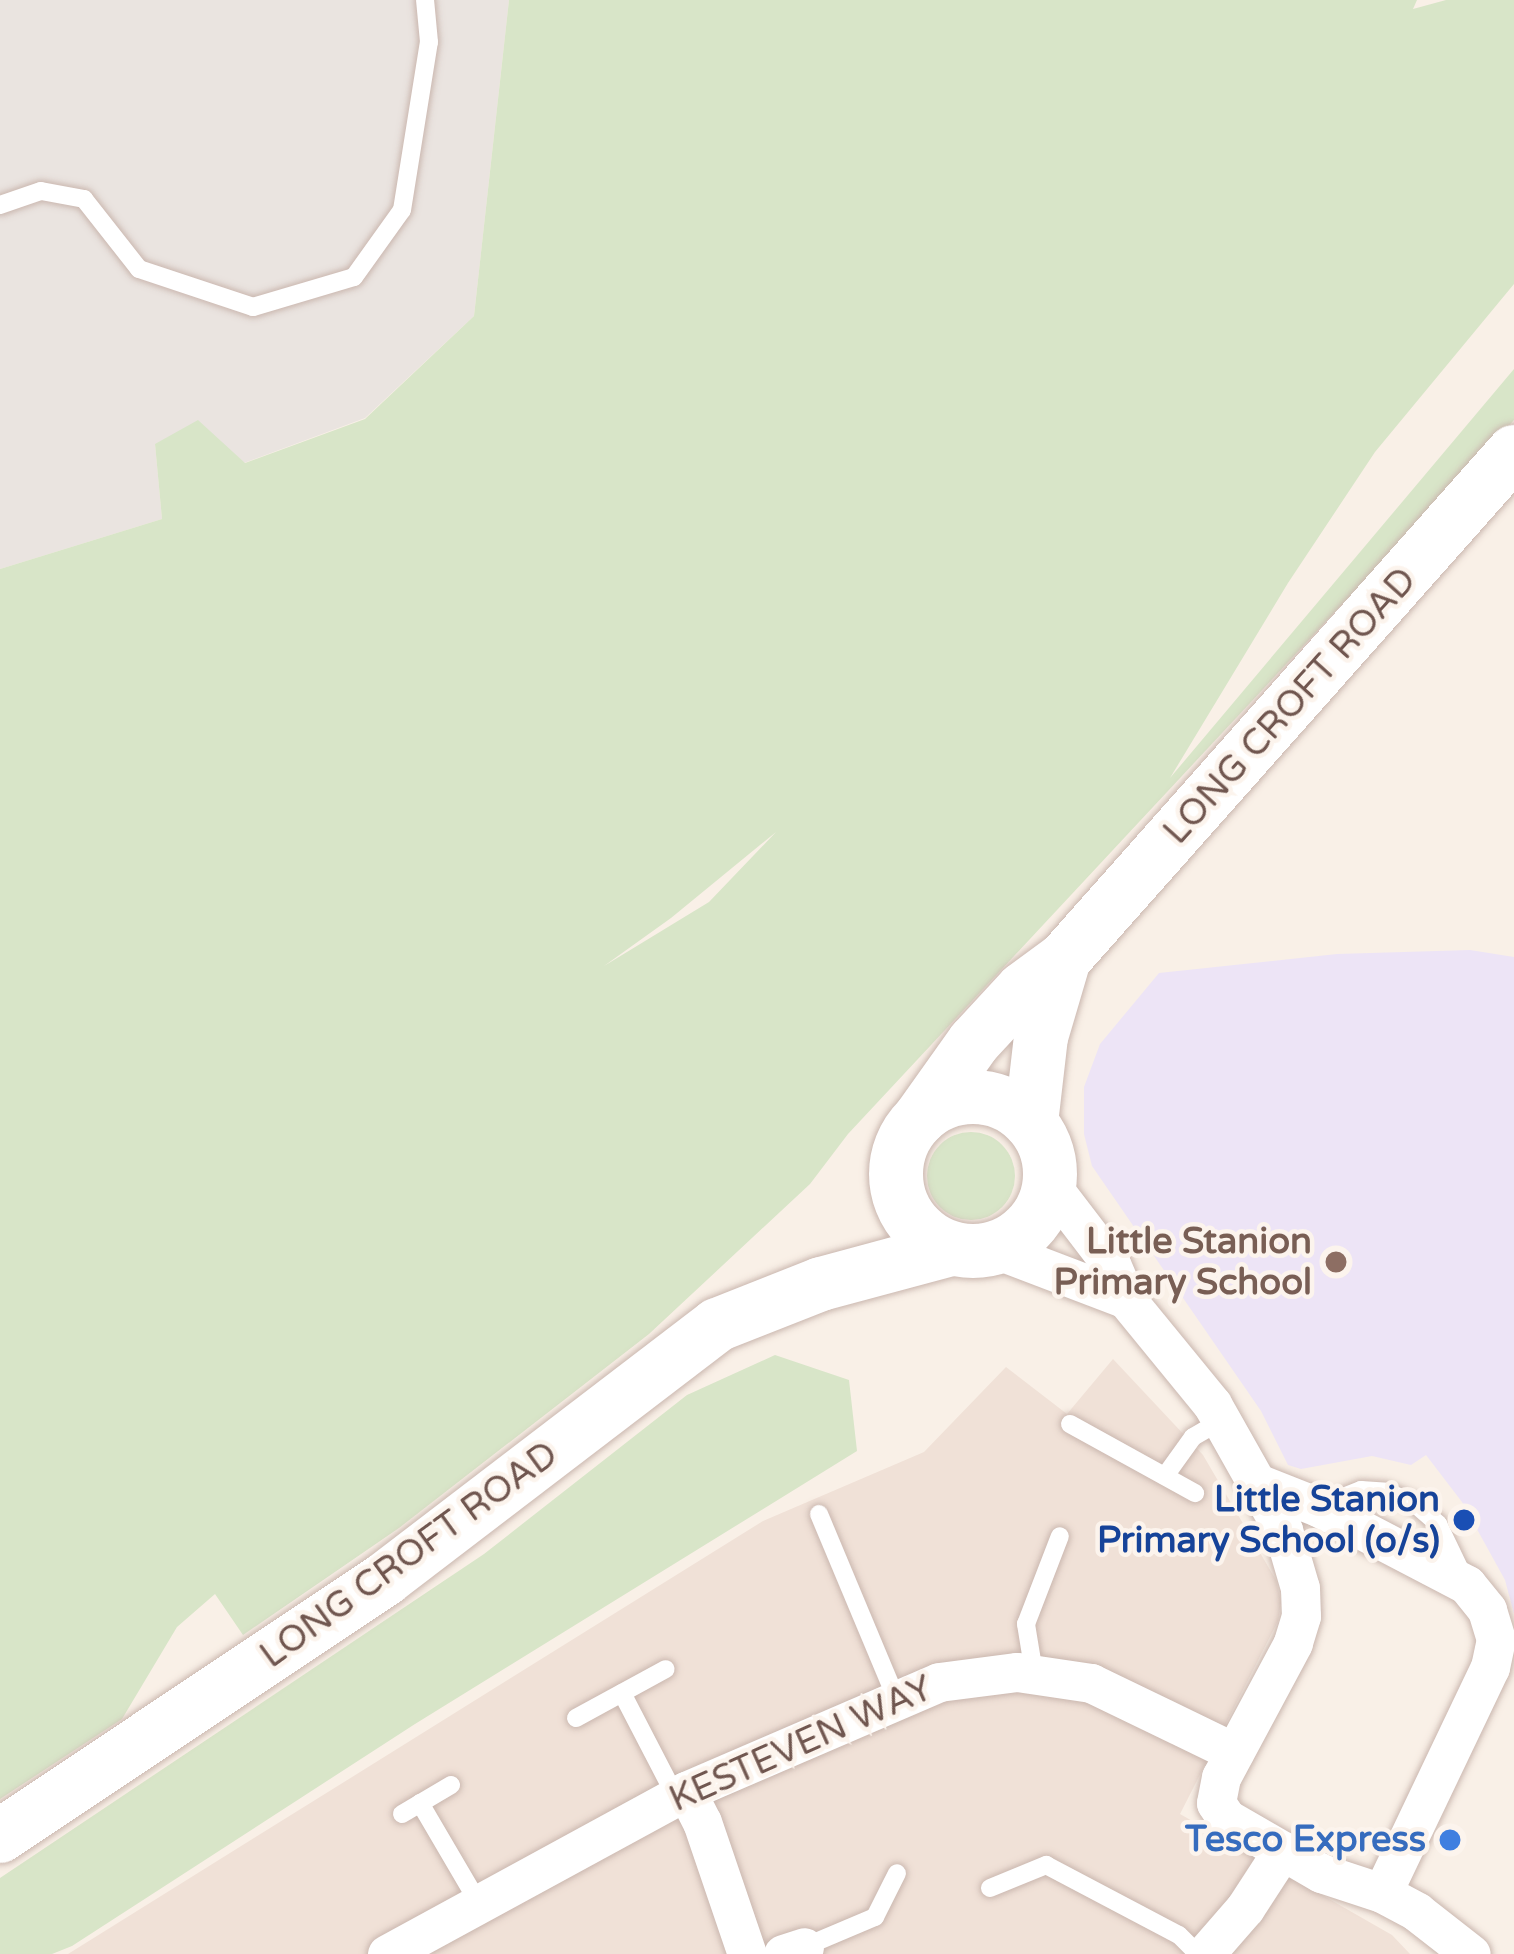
<!DOCTYPE html>
<html>
<head>
<meta charset="utf-8">
<style>
	body { margin:0 }
	#map { position:relative; width:1514px; height:1954px; overflow:hidden; background:#f9f0e7; font-family:"Varela Round",sans-serif }
	div>[style] { position:absolute }
	.residential>* { inset:0; background:#f0e1d7 }
	.industrial>* { inset:0; background:#eae4e0 }
	.education>* { inset:0; background:#ede4f6 }
	.green>* { inset:0; background:#d8e5c8 }
	.round { border-radius:50% }
	.roads { filter:drop-shadow(0 0 3px #cab7af) drop-shadow(0 0 3px #cab7af) }
	.lane>* { height:18px; margin:-9px; padding:0 9px; transform-origin:9px; border-radius:9px; background:#fff }
	.street>* { height:39px; margin:-19.5px; padding:0 19.5px; transform-origin:19.5px; border-radius:19.5px; background:#fff }
	.secondary>* { height:54px; margin:-27px; padding:0 27px; transform-origin:27px; border-radius:27px; background:#fff }
	.secondary>.ring { margin:-27px; padding:0; box-sizing:content-box; background:none; border:54px solid #fff; border-radius:50% }
	.dots>* { width:33px; height:33px; translate:-50% -50%; box-sizing:border-box; border:6px solid #fcf4ed; border-radius:50% }
	span { translate:-50% -50%; white-space:nowrap; text-align:center; line-height:1.15; -webkit-text-stroke:9px #fcf4ed; paint-order:stroke }
	.street-label { font-size:36px; color:#70564f }
	.education-label { font-size:36px; color:#785e54; font-weight:700 }
	.right { translate:-100% -50%; text-align:right }
	.transit-label { font-size:36px; color:#164399; font-weight:700 }
	.shop-label { font-size:36px; color:#366cbe; font-weight:700 }
</style>
</head>
<body>
<div id="map">
	<div class="residential">
		<i style="clip-path:polygon(1113px 1359px,1203px 1455px,1276px 1580px,1281px 1602px,1278px 1621px,1180px 1814px,1392px 1935px,1410px 1954px,68px 1954px,763px 1521px,924px 1452px,1006px 1367px,1067px 1414px)"></i>
	</div>
	<div class="industrial">
		<i style="clip-path:polygon(0 0,509px 0,474px 316px,365px 418px,244px 463px,155px 444px,162px 519px,0 569px)"></i>
	</div>
	<div class="education">
		<i style="clip-path:polygon(1470px 950px,1514px 957px,1514px 1614px,1505px 1580px,1462px 1502px,1426px 1455px,1411px 1465px,1372px 1456px,1301px 1469px,1288px 1465px,1261px 1411px,1092px 1166px,1084px 1134px,1084px 1087px,1100px 1044px,1159px 973px,1337px 954px)"></i>
	</div>
	<div class="green">
		<i style="clip-path:polygon(evenodd,509px 0,1417px 0,1413px 9px,1446px 0,1514px 0,1514px 284px,1375px 452px,1288px 583px,1170px 778px,1514px 369px,1514px 420px,848px 1134px,810px 1184px,649px 1334px,399px 1528px,243px 1635px,215px 1594px,177px 1627px,122px 1719px,0 1799px,0 569px,162px 519px,155px 444px,198px 420px,245px 463px,365px 419px,474px 316px,509px 0,776px 832px,709px 902px,604px 966px,671px 918px,776px 832px)"></i>
		<i class="round" style="left:927px;top:1132px;width:88px;height:88px"></i>
		<i style="clip-path:polygon(775px 1355px,849px 1380px,857px 1451px,415px 1724px,72px 1946px,52px 1954px,0 1954px,0 1878px,484px 1554px,687px 1395px)"></i>
	</div>
	<div class="roads">
		<div class="lane">
			<i style="left:0;top:205px;width:43px;rotate:-18.9deg"></i>
			<i style="left:41px;top:191px;width:44px;rotate:10.5deg"></i>
			<i style="left:84px;top:199px;width:89px;rotate:51.8deg"></i>
			<i style="left:139px;top:269px;width:120px;rotate:18.4deg"></i>
			<i style="left:253px;top:307px;width:105px;rotate:-16.5deg"></i>
			<i style="left:354px;top:277px;width:82px;rotate:-54.4deg"></i>
			<i style="left:402px;top:210px;width:170px;rotate:-80.9deg"></i>
			<i style="left:429px;top:42px;width:42px;rotate:-95.4deg"></i>
			<i style="left:1070px;top:1424px;width:143px;rotate:28.9deg"></i>
			<i style="left:1165px;top:1476px;width:48px;rotate:-54.3deg"></i>
			<i style="left:1193px;top:1437px;width:32px;rotate:-30deg"></i>
			<i style="left:1323px;top:1505px;width:41px;rotate:-21.5deg"></i>
			<i style="left:1361px;top:1490px;width:26px;rotate:4deg"></i>
			<i style="left:1387px;top:1492px;width:29px;rotate:22deg"></i>
			<i style="left:1414px;top:1503px;width:32px;rotate:41deg"></i>
			<i style="left:1438px;top:1524px;width:60px;rotate:64.3deg"></i>
			<i style="left:819px;top:1514px;width:199px;rotate:67.3deg"></i>
			<i style="left:1034px;top:1673px;width:50px;rotate:-99.3deg"></i>
			<i style="left:1026px;top:1624px;width:94px;rotate:-68.9deg"></i>
			<i style="left:622px;top:1693px;width:117px;rotate:62.6deg"></i>
			<i style="left:576px;top:1718px;width:102px;rotate:-28.6deg"></i>
			<i style="left:420px;top:1803px;width:115px;rotate:59.6deg"></i>
			<i style="left:402px;top:1814px;width:57px;rotate:-30.6deg"></i>
			<i style="left:990px;top:1888px;width:61px;rotate:-22.3deg"></i>
			<i style="left:1046px;top:1865px;width:150px;rotate:27.8deg"></i>
			<i style="left:1179px;top:1935px;width:27px;rotate:45deg"></i>
			<i style="left:804px;top:1947px;width:77px;rotate:-22.9deg"></i>
			<i style="left:875px;top:1917px;width:49px;rotate:-63.4deg"></i>
		</div>
		<div class="street">
			<i style="left:1049px;top:1183px;width:102px;rotate:52.6deg"></i>
			<i style="left:1111px;top:1264px;width:38px;rotate:67deg"></i>
			<i style="left:1126px;top:1299px;width:136px;rotate:50.7deg"></i>
			<i style="left:1212px;top:1404px;width:145px;rotate:60.6deg"></i>
			<i style="left:1283px;top:1530px;width:60px;rotate:73.7deg"></i>
			<i style="left:1300px;top:1588px;width:28px;rotate:88deg"></i>
			<i style="left:1301px;top:1616px;width:28px;rotate:107deg"></i>
			<i style="left:1293px;top:1643px;width:152px;rotate:118.2deg"></i>
			<i style="left:1221px;top:1777px;width:26px;rotate:101deg"></i>
			<i style="left:1216px;top:1803px;width:18px;rotate:56deg"></i>
			<i style="left:1226px;top:1818px;width:110px;rotate:30.1deg"></i>
			<i style="left:1321px;top:1873px;width:64px;rotate:18.2deg"></i>
			<i style="left:1382px;top:1893px;width:40px;rotate:28deg"></i>
			<i style="left:1417px;top:1912px;width:68px;rotate:37.9deg"></i>
			<i style="left:995px;top:1249px;width:140px;rotate:20.9deg"></i>
			<i style="left:1257px;top:1483px;width:66px;rotate:21.5deg"></i>
			<i style="left:1318px;top:1507px;width:168px;rotate:27.6deg"></i>
			<i style="left:1467px;top:1585px;width:32px;rotate:51deg"></i>
			<i style="left:1487px;top:1610px;width:30px;rotate:73deg"></i>
			<i style="left:1496px;top:1639px;width:29px;rotate:102deg"></i>
			<i style="left:1490px;top:1667px;width:250px;rotate:115.5deg"></i>
			<i style="left:686px;top:1791px;width:35px;rotate:63deg"></i>
			<i style="left:702px;top:1822px;width:139px;rotate:71.2deg"></i>
			<i style="left:387px;top:1954px;width:341px;rotate:-28.6deg"></i>
			<i style="left:686px;top:1791px;width:275px;rotate:-23.3deg"></i>
			<i style="left:939px;top:1682px;width:79px;rotate:-7.3deg"></i>
			<i style="left:1017px;top:1672px;width:75px;rotate:8.5deg"></i>
			<i style="left:1091px;top:1683px;width:159px;rotate:25.8deg"></i>
			<i style="left:783px;top:1954px;width:22px;rotate:-18deg"></i>
			<i style="left:1205px;top:1954px;width:61px;rotate:-49deg"></i>
			<i style="left:1245px;top:1908px;width:68px;rotate:-57deg"></i>
		</div>
		<div class="secondary">
			<i class="ring" style="left:896px;top:1097px;width:100px;height:100px"></i>
			<i style="left:920px;top:1118px;width:93px;rotate:-54.6deg"></i>
			<i style="left:974px;top:1042px;width:72px;rotate:-47.2deg"></i>
			<i style="left:1023px;top:989px;width:51px;rotate:-36.2deg"></i>
			<i style="left:1064px;top:959px;width:678px;rotate:-48.41deg"></i>
			<i style="left:1031px;top:1123px;width:87px;rotate:-83.4deg"></i>
			<i style="left:1041px;top:1037px;width:81px;rotate:-73.6deg"></i>
			<i style="left:0;top:1836px;width:463px;rotate:-33.7deg"></i>
			<i style="left:385px;top:1579px;width:418px;rotate:-37.4deg"></i>
			<i style="left:717px;top:1325px;width:112px;rotate:-21.5deg"></i>
			<i style="left:821px;top:1284px;width:135px;rotate:-15.1deg"></i>
		</div>
	</div>
	<div class="dots">
		<i style="left:1336px;top:1262px;background:#8d6e63"></i>
		<i style="left:1464px;top:1520px;background:#1a4fb4"></i>
		<i style="left:1450px;top:1840px;background:#3f7fe0"></i>
	</div>
	<div class="street-label">
		<span style="left:1290px;top:706px;rotate:-48deg">LONG CROFT ROAD</span>
		<span style="left:409px;top:1555px;rotate:-36deg">LONG CROFT ROAD</span>
		<span style="left:801px;top:1744px;rotate:-24deg">KESTEVEN WAY</span>
	</div>
	<div class="education-label">
		<span class="right" style="left:1312px;top:1262px">Little Stanion<br>Primary School</span>
	</div>
	<div class="transit-label">
		<span class="right" style="left:1440px;top:1520px">Little Stanion<br>Primary School (o/s)</span>
	</div>
	<div class="shop-label">
		<span class="right" style="left:1426px;top:1840px">Tesco Express</span>
	</div>
</div>
</body>
</html>
